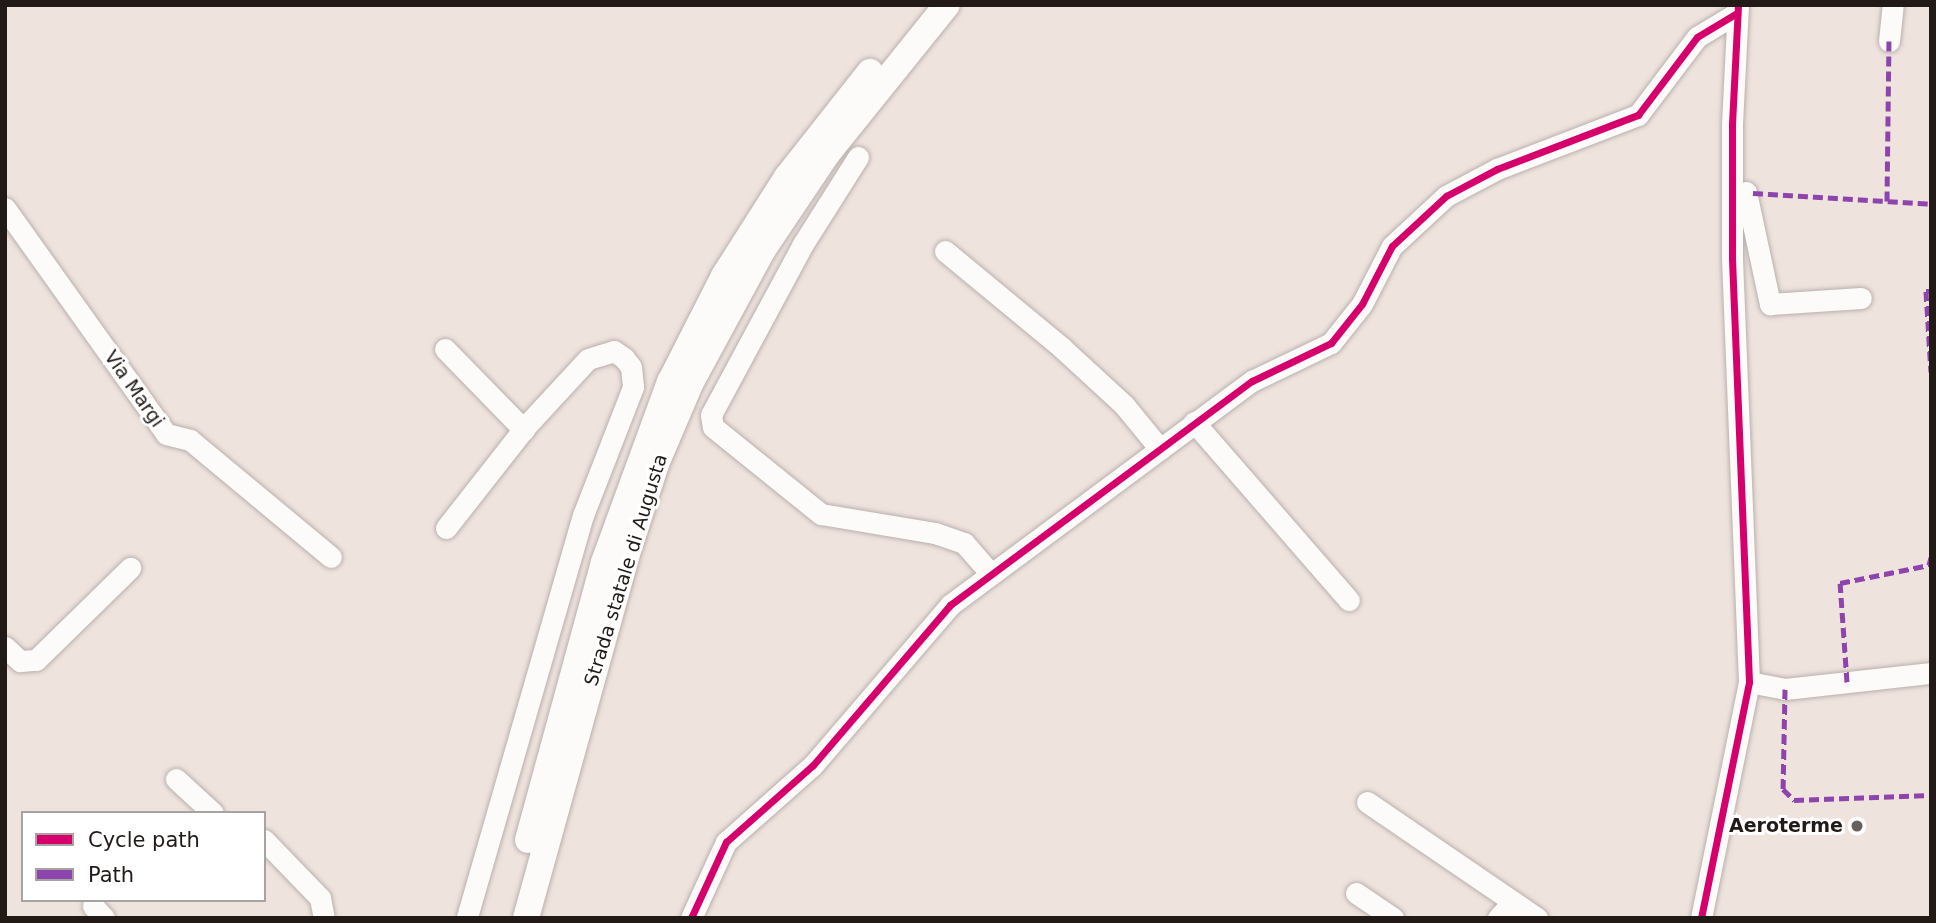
<!DOCTYPE html>
<html>
<head>
<meta charset="utf-8">
<style>
	body { margin:0 }
	#map { position:relative; width:1936px; height:923px; overflow:hidden; background:#efe3de; font-family:"DejaVu Sans",sans-serif }
	div>[style] { position:absolute }
	.roads { filter:drop-shadow(0 0 2px #b9b0ac) drop-shadow(0 0 2px #b9b0ac) }
	.minor>* { height:21px; margin:-10.5px; padding:0 10.5px; transform-origin:10.5px; border-radius:10.5px; background:#fdfbfa }
	.major>* { height:26px; margin:-13px; padding:0 13px; transform-origin:13px; border-radius:13px; background:#fdfbfa }
	.quiet>* { height:5px; margin-top:-2.5px; transform-origin:0; background:repeating-linear-gradient(90deg,#8e44ad 0 10px,transparent 0 15px) }
	.cycleway>* { height:7px; margin:-3.5px; padding:0 3.5px; transform-origin:3.5px; border-radius:3.5px; background:#d6006c }
	.dots>* { width:19px; height:19px; translate:-50% -50%; box-sizing:border-box; border:4px solid #fff; border-radius:50% }
	span { translate:-50% -50%; white-space:nowrap; text-align:center; line-height:1.15; -webkit-text-stroke:6px #fff; paint-order:stroke }
	.street-label { font-size:19px; color:#211a17 }
	.poi-label { font-size:19px; color:#211a17; font-weight:700 }
	.right { translate:-100% -50%; text-align:right }
	.frame { position:absolute; inset:0; border:7px solid #211a17; pointer-events:none }
	.legend { position:absolute; left:21px; top:811px; width:245px; height:91px; box-sizing:border-box; background:#fff; border:2px solid #a6a3a2; margin:0; padding:9px 12px; list-style:none; font-size:21px; color:#211a17 }
	.legend li { display:flex; align-items:center; gap:14px; height:35px }
	.legend b { width:35px; border:2px solid #a6a3a2 }
</style>
</head>
<body>
<div id="map">
	<div class="roads">
		<div class="minor">
			<i style="left:1889px;top:41px;width:36px;rotate:-84deg"></i>
			<i style="left:858px;top:157px;width:103px;rotate:122.3deg"></i>
			<i style="left:803px;top:244px;width:194px;rotate:118.3deg"></i>
			<i style="left:711px;top:415px;width:12px;rotate:81deg"></i>
			<i style="left:713px;top:427px;width:139px;rotate:38.9deg"></i>
			<i style="left:821px;top:514px;width:116px;rotate:9.5deg"></i>
			<i style="left:935px;top:533px;width:31px;rotate:19deg"></i>
			<i style="left:964px;top:543px;width:41px;rotate:48.9deg"></i>
			<i style="left:1746px;top:192px;width:115px;rotate:77.9deg"></i>
			<i style="left:1770px;top:304px;width:91px;rotate:-3.8deg"></i>
			<i style="left:5px;top:208px;width:277px;rotate:54.5deg"></i>
			<i style="left:166px;top:434px;width:25px;rotate:14deg"></i>
			<i style="left:190px;top:440px;width:183px;rotate:39.7deg"></i>
			<i style="left:945px;top:251px;width:151px;rotate:39.6deg"></i>
			<i style="left:1061px;top:347px;width:86px;rotate:42.6deg"></i>
			<i style="left:1124px;top:405px;width:57px;rotate:50.7deg"></i>
			<i style="left:445px;top:349px;width:113px;rotate:45.7deg"></i>
			<i style="left:1194px;top:422px;width:236px;rotate:49deg"></i>
			<i style="left:446px;top:528px;width:130px;rotate:-51.9deg"></i>
			<i style="left:526px;top:426px;width:91px;rotate:-47.2deg"></i>
			<i style="left:588px;top:359px;width:27px;rotate:-17deg"></i>
			<i style="left:614px;top:351px;width:12px;rotate:35deg"></i>
			<i style="left:624px;top:358px;width:11px;rotate:52deg"></i>
			<i style="left:631px;top:367px;width:20px;rotate:84deg"></i>
			<i style="left:633px;top:387px;width:137px;rotate:111.3deg"></i>
			<i style="left:583px;top:515px;width:419px;rotate:106.1deg"></i>
			<i style="left:5px;top:647px;width:21px;rotate:43deg"></i>
			<i style="left:20px;top:661px;width:16px;rotate:-4deg"></i>
			<i style="left:36px;top:660px;width:132px;rotate:-44.4deg"></i>
			<i style="left:1749px;top:682px;width:37px;rotate:11deg"></i>
			<i style="left:1785px;top:689px;width:147px;rotate:-6.3deg"></i>
			<i style="left:176px;top:779px;width:50px;rotate:42.6deg"></i>
			<i style="left:1367px;top:802px;width:206px;rotate:34.3deg"></i>
			<i style="left:264px;top:840px;width:81px;rotate:46deg"></i>
			<i style="left:320px;top:898px;width:20px;rotate:79deg"></i>
			<i style="left:1356px;top:893px;width:45px;rotate:34deg"></i>
			<i style="left:93px;top:906px;width:16px;rotate:47deg"></i>
			<i style="left:691px;top:918px;width:84px;rotate:-65.3deg"></i>
			<i style="left:726px;top:842px;width:116px;rotate:-41.5deg"></i>
			<i style="left:813px;top:765px;width:211px;rotate:-49.4deg"></i>
			<i style="left:950px;top:605px;width:376px;rotate:-36.6deg"></i>
			<i style="left:1252px;top:381px;width:88px;rotate:-25.7deg"></i>
			<i style="left:1331px;top:343px;width:50px;rotate:-51.5deg"></i>
			<i style="left:1362px;top:304px;width:65px;rotate:-62.7deg"></i>
			<i style="left:1392px;top:246px;width:74px;rotate:-42.8deg"></i>
			<i style="left:1446px;top:196px;width:58px;rotate:-27.9deg"></i>
			<i style="left:1497px;top:169px;width:151px;rotate:-21deg"></i>
			<i style="left:1638px;top:115px;width:98px;rotate:-52.9deg"></i>
			<i style="left:1697px;top:37px;width:47px;rotate:-31deg"></i>
			<i style="left:1498px;top:918px;width:22px;rotate:-47deg"></i>
			<i style="left:1701px;top:918px;width:241px;rotate:-78.5deg"></i>
			<i style="left:1749px;top:682px;width:424px;rotate:-92.3deg"></i>
			<i style="left:1732px;top:258px;width:134px;rotate:-90deg"></i>
			<i style="left:1732px;top:124px;width:119px;rotate:-87.1deg"></i>
		</div>
		<div class="major">
			<i style="left:528px;top:840px;width:288px;rotate:-74.7deg"></i>
			<i style="left:604px;top:562px;width:192px;rotate:-69.9deg"></i>
			<i style="left:670px;top:382px;width:119px;rotate:-63deg"></i>
			<i style="left:724px;top:276px;width:117px;rotate:-57.5deg"></i>
			<i style="left:787px;top:177px;width:134px;rotate:-51.7deg"></i>
			<i style="left:526px;top:918px;width:375px;rotate:-74.5deg"></i>
			<i style="left:626px;top:557px;width:98px;rotate:-72.1deg"></i>
			<i style="left:656px;top:464px;width:89px;rotate:-66.9deg"></i>
			<i style="left:691px;top:382px;width:149px;rotate:-61.5deg"></i>
			<i style="left:762px;top:251px;width:117px;rotate:-56.2deg"></i>
			<i style="left:827px;top:154px;width:191px;rotate:-51.2deg"></i>
		</div>
	</div>
	<div class="quiet">
		<i style="left:1753px;top:193px;width:178px;rotate:3.5deg"></i>
		<i style="left:1887px;top:201px;width:160px;rotate:-89.3deg"></i>
		<i style="left:1931px;top:291px;width:5px;rotate:180deg"></i>
		<i style="left:1926px;top:291px;width:81px;rotate:86.5deg"></i>
		<i style="left:1847px;top:682px;width:99px;rotate:-94deg"></i>
		<i style="left:1840px;top:583px;width:91px;rotate:-11.4deg"></i>
		<i style="left:1929px;top:565px;width:8px;rotate:-76deg"></i>
		<i style="left:1785px;top:689px;width:100px;rotate:91.1deg"></i>
		<i style="left:1783px;top:789px;width:16px;rotate:45deg"></i>
		<i style="left:1794px;top:800px;width:137px;rotate:-2.1deg"></i>
	</div>
	<div class="cycleway">
		<i style="left:691px;top:918px;width:84px;rotate:-65.3deg"></i>
		<i style="left:726px;top:842px;width:116px;rotate:-41.5deg"></i>
		<i style="left:813px;top:765px;width:211px;rotate:-49.4deg"></i>
		<i style="left:950px;top:605px;width:376px;rotate:-36.6deg"></i>
		<i style="left:1252px;top:381px;width:88px;rotate:-25.7deg"></i>
		<i style="left:1331px;top:343px;width:50px;rotate:-51.5deg"></i>
		<i style="left:1362px;top:304px;width:65px;rotate:-62.7deg"></i>
		<i style="left:1392px;top:246px;width:74px;rotate:-42.8deg"></i>
		<i style="left:1446px;top:196px;width:58px;rotate:-27.9deg"></i>
		<i style="left:1497px;top:169px;width:151px;rotate:-21deg"></i>
		<i style="left:1638px;top:115px;width:98px;rotate:-52.9deg"></i>
		<i style="left:1697px;top:37px;width:47px;rotate:-31deg"></i>
		<i style="left:1701px;top:918px;width:241px;rotate:-78.5deg"></i>
		<i style="left:1749px;top:682px;width:424px;rotate:-92.3deg"></i>
		<i style="left:1732px;top:258px;width:134px;rotate:-90deg"></i>
		<i style="left:1732px;top:124px;width:119px;rotate:-87.1deg"></i>
	</div>
	<div class="dots">
		<i style="left:1857px;top:826px;background:#69605d"></i>
	</div>
	<div class="street-label">
		<span style="left:134px;top:389px;rotate:55deg">Via Margi</span>
		<span style="left:626px;top:570px;rotate:-73deg">Strada statale di Augusta</span>
	</div>
	<div class="poi-label">
		<span class="right" style="left:1843px;top:826px">Aeroterme</span>
	</div>
	<div class="frame"></div>
	<ul class="legend">
	<li><b style="height:9px;background:#d6006c"></b>Cycle path</li>
	<li><b style="height:9px;background:#8e44ad"></b>Path</li>
	</ul>
</div>
</body>
</html>
